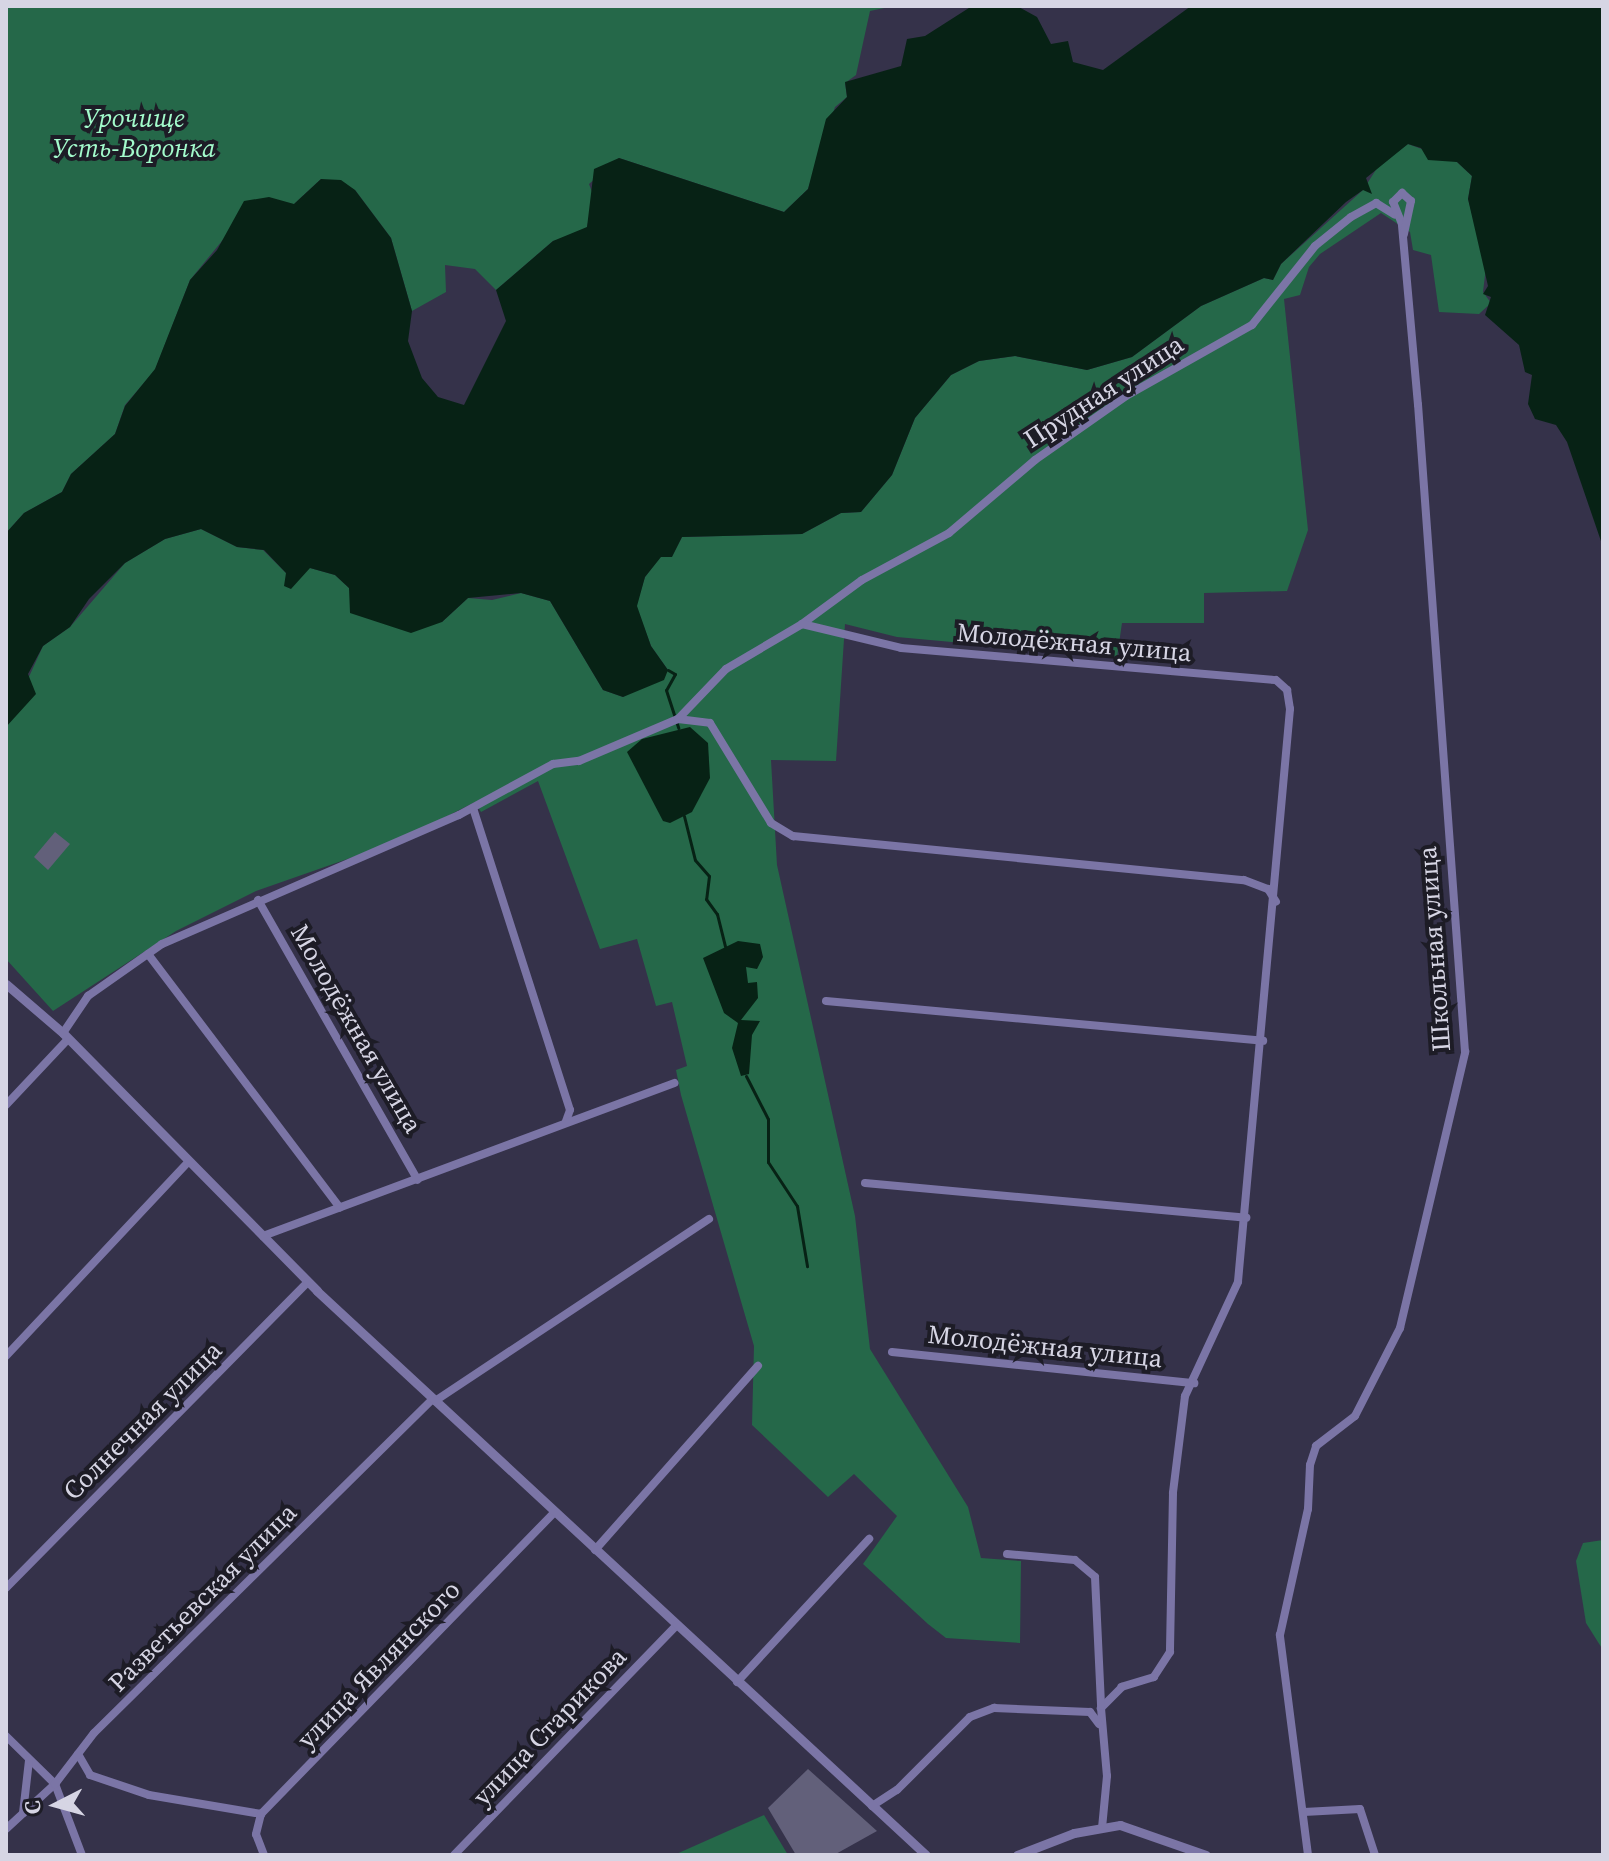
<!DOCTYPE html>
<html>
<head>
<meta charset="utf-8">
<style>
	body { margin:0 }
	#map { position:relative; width:1609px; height:1861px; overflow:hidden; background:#35324a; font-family:"Source Serif 4",serif }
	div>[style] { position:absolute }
	.green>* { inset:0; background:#256849 }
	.water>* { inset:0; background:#072215 }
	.stream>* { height:3px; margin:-1.5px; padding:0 1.5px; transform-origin:1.5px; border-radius:1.5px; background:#072215 }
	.building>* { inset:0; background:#62607a }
	.minor>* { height:8px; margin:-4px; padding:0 4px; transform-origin:4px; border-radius:4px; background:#7b75a6 }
	.tertiary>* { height:9px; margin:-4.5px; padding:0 4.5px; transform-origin:4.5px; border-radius:4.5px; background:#7b75a6 }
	span { translate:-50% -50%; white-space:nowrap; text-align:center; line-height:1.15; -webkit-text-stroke:8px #1d1c26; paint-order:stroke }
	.park-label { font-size:26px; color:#a3fbcc; font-style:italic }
	.street-label { font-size:26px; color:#d6d5e4 }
	.frame { position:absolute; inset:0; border:8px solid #d6d5e4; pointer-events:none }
	.north { position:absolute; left:16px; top:1765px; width:80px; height:80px; -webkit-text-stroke:6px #1d1c26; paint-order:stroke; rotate:264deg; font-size:22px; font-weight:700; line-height:32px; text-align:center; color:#d6d5e4 }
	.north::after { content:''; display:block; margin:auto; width:28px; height:36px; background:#d6d5e4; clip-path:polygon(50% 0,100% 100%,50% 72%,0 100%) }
</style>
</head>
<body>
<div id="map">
	<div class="green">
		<i style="clip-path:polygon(6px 6px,894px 6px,870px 11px,856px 75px,845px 83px,847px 97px,835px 107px,808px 189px,784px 212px,619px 158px,589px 184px,594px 197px,587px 227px,575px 236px,553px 241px,496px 290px,475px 269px,445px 265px,446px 292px,412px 311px,391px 238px,355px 190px,321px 179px,294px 204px,253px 203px,190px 280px,155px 370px,125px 405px,115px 434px,71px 474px,62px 492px,24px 513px,6px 533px)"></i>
		<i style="clip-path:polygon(1408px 144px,1457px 162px,1472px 176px,1468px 199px,1486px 267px,1483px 292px,1491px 303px,1479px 314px,1439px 312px,1431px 255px,1413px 250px,1410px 232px,1381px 213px,1320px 254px,1309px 267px,1300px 295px,1284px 299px,1308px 530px,1287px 591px,1204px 593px,1204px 623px,1122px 623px,1117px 657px,897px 637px,845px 624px,836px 761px,771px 760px,777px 865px,855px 1216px,870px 1349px,968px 1507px,981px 1558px,1021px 1561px,1020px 1643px,946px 1638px,928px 1624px,863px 1564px,897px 1516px,854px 1474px,828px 1497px,752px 1425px,754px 1346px,681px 1095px,676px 1070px,687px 1066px,672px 1002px,656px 1006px,637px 939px,600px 949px,538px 781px,481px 812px,475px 802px,396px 842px,256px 891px,176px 931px,53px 1011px,6px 959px,6px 727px,43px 646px,70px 627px,125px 563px,165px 539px,201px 529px,237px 547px,263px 550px,286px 573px,310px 568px,335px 575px,349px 588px,442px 622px,468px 598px,492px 600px,521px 593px,550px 601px,603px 690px,623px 697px,668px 670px,651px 646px,636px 606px,645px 577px,661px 556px,672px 556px,682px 537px,802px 534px,841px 513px,861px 512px,892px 475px,915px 418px,951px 375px,979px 361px,1015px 356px,1087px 370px,1132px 357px,1201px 306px,1264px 278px,1273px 280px,1281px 264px,1363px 190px,1379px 165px)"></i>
		<i style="clip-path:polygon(1603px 1540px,1603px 1650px,1586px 1623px,1576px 1561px,1583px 1543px)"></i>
		<i style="clip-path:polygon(764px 1815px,788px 1855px,674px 1855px)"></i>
	</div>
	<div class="water">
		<i style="clip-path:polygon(972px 6px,1017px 6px,1037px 17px,1051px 44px,1068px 41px,1073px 62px,1103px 70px,1191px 6px,1603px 6px,1603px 547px,1567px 442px,1556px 425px,1535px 419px,1528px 404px,1532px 375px,1525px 372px,1519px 345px,1485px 315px,1491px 297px,1483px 294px,1488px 286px,1468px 199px,1472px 176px,1457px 162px,1428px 160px,1421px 148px,1408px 144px,1366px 178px,1372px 194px,1363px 190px,1346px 202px,1281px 264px,1273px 280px,1264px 278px,1201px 306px,1132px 357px,1087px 370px,1015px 356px,979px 361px,951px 375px,915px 418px,892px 475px,861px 512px,841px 513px,802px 534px,682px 537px,672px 557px,661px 557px,645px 577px,637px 606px,651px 646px,668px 670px,664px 680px,623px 697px,603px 690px,550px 601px,521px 593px,468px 598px,442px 622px,411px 633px,350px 613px,349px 588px,335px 575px,310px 568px,291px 589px,284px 586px,286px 573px,264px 550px,237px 547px,201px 529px,165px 539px,125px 563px,89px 599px,70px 627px,43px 646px,28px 674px,36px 694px,6px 727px,6px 533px,24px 513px,62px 492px,71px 474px,115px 434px,125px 406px,155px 369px,190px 280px,217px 250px,244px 201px,269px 197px,294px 204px,321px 179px,341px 180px,355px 190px,391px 238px,412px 311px,408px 341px,422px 378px,438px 397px,464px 405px,506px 321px,496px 290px,553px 241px,587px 227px,594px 169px,619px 158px,784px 212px,808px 189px,826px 119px,847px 97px,845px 82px,901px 66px,907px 39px,925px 36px)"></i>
		<i style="clip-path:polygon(690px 727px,708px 743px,710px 778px,692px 812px,670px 823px,663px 821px,627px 752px,642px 739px)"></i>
		<i style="clip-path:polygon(738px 941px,760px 944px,763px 957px,757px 969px,746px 967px,748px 983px,757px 982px,758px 998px,741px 1020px,760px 1021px,752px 1035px,749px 1074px,741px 1076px,732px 1048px,738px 1023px,724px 1013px,703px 958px)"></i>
	</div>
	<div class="stream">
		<i style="left:668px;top:670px;width:8px;rotate:30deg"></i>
		<i style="left:675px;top:674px;width:18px;rotate:119deg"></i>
		<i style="left:666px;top:690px;width:40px;rotate:72deg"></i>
		<i style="left:684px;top:816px;width:45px;rotate:76deg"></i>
		<i style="left:695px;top:860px;width:21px;rotate:49deg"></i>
		<i style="left:709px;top:876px;width:23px;rotate:97deg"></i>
		<i style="left:706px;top:899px;width:19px;rotate:54deg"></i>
		<i style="left:717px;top:914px;width:33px;rotate:76deg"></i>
		<i style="left:746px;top:1076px;width:48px;rotate:62.9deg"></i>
		<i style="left:768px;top:1119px;width:43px;rotate:90deg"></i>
		<i style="left:768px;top:1162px;width:53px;rotate:56.6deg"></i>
		<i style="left:797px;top:1206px;width:61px;rotate:80.5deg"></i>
	</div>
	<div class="building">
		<i style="clip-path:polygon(55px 832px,70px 844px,48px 870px,34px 857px)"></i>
		<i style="clip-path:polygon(808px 1769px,877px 1831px,834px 1855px,796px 1855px,768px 1808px)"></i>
	</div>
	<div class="minor">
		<i style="left:802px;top:624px;width:74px;rotate:-36.3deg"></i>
		<i style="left:862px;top:580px;width:99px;rotate:-28.4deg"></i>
		<i style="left:949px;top:533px;width:113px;rotate:-40.3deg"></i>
		<i style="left:1035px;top:460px;width:111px;rotate:-35.1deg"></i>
		<i style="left:1126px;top:396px;width:145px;rotate:-29.4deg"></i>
		<i style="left:1252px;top:325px;width:101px;rotate:-51.4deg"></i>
		<i style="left:1315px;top:246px;width:46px;rotate:-38.9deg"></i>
		<i style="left:1351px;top:217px;width:29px;rotate:-29deg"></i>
		<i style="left:1376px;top:203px;width:22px;rotate:32deg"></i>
		<i style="left:678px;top:719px;width:32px;rotate:7deg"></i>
		<i style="left:710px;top:723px;width:117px;rotate:58.6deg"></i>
		<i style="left:771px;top:823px;width:26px;rotate:31deg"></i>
		<i style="left:793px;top:836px;width:453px;rotate:5.6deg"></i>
		<i style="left:1244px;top:880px;width:26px;rotate:21deg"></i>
		<i style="left:1268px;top:889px;width:15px;rotate:58deg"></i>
		<i style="left:473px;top:808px;width:317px;rotate:72.2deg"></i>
		<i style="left:570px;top:1110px;width:12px;rotate:110deg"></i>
		<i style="left:258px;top:900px;width:322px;rotate:60.3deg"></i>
		<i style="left:148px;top:954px;width:318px;rotate:52.9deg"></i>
		<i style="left:826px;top:1001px;width:439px;rotate:5.2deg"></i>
		<i style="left:63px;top:1033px;width:45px;rotate:-56deg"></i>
		<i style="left:88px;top:996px;width:90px;rotate:-35.1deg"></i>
		<i style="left:162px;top:944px;width:324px;rotate:-23.5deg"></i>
		<i style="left:459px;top:815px;width:107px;rotate:-28.5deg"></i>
		<i style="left:553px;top:764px;width:26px;rotate:-7deg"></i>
		<i style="left:579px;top:761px;width:108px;rotate:-23deg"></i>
		<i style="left:678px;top:719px;width:69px;rotate:-46.2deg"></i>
		<i style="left:726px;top:669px;width:88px;rotate:-30.6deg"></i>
		<i style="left:802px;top:624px;width:102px;rotate:13.6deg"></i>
		<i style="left:901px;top:648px;width:376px;rotate:4.9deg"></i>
		<i style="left:1276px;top:680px;width:15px;rotate:42deg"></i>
		<i style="left:1287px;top:690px;width:19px;rotate:81deg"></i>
		<i style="left:1290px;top:709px;width:575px;rotate:95.19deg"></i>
		<i style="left:1238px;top:1282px;width:126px;rotate:114.9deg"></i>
		<i style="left:1185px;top:1396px;width:98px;rotate:97.1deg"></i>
		<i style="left:1173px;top:1493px;width:159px;rotate:91.1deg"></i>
		<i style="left:1170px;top:1652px;width:30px;rotate:123deg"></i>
		<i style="left:1154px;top:1677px;width:34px;rotate:163deg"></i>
		<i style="left:1122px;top:1687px;width:30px;rotate:135deg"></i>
		<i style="left:1101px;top:1708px;width:68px;rotate:85deg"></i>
		<i style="left:1107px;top:1776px;width:52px;rotate:95.5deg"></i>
		<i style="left:6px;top:1105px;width:91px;rotate:-46.8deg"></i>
		<i style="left:865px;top:1183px;width:383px;rotate:5.2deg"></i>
		<i style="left:263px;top:1236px;width:439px;rotate:-20.4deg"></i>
		<i style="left:892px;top:1352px;width:304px;rotate:5.9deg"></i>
		<i style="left:6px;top:1356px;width:267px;rotate:-46.8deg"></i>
		<i style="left:435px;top:1401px;width:329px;rotate:-33.6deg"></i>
		<i style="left:595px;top:1550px;width:246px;rotate:-48.5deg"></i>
		<i style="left:1007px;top:1554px;width:68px;rotate:5deg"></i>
		<i style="left:1075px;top:1560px;width:26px;rotate:40deg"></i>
		<i style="left:1095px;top:1577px;width:129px;rotate:87.3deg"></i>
		<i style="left:6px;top:1588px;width:430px;rotate:-45.4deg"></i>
		<i style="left:737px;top:1682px;width:195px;rotate:-47.3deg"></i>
		<i style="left:6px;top:1736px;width:69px;rotate:44.4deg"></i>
		<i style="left:55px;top:1784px;width:76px;rotate:69.2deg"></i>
		<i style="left:78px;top:1754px;width:24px;rotate:60deg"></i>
		<i style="left:90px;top:1775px;width:62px;rotate:18.7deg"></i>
		<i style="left:149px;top:1795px;width:114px;rotate:9.6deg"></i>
		<i style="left:872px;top:1806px;width:30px;rotate:-33deg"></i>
		<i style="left:897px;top:1790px;width:103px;rotate:-45deg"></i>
		<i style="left:970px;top:1717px;width:26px;rotate:-21deg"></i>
		<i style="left:994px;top:1708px;width:96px;rotate:2.4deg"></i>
		<i style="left:1090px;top:1712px;width:15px;rotate:53deg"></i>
		<i style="left:1304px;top:1812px;width:56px;rotate:-3.1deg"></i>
		<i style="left:1360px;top:1809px;width:48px;rotate:71.9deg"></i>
		<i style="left:23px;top:1813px;width:53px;rotate:-83.5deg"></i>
		<i style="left:6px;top:1829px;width:67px;rotate:-42.6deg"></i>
		<i style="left:55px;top:1784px;width:64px;rotate:-52.6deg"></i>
		<i style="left:94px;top:1733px;width:476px;rotate:-44.6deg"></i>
		<i style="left:264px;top:1855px;width:22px;rotate:-111deg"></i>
		<i style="left:256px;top:1834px;width:21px;rotate:-76deg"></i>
		<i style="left:261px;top:1814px;width:421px;rotate:-45.8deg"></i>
		<i style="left:454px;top:1855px;width:318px;rotate:-45.9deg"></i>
		<i style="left:1308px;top:1855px;width:222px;rotate:-97.3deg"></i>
		<i style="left:1280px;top:1635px;width:129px;rotate:-77.5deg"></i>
		<i style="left:1308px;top:1509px;width:44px;rotate:-87.4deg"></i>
		<i style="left:1310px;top:1465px;width:20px;rotate:-72deg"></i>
		<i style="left:1316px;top:1446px;width:49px;rotate:-37.6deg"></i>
		<i style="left:1355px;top:1416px;width:99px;rotate:-62.9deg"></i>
		<i style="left:1400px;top:1328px;width:284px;rotate:-76.7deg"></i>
		<i style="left:1465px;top:1052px;width:649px;rotate:-94.15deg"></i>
		<i style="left:1418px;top:405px;width:182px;rotate:-95.1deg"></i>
		<i style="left:1402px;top:224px;width:24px;rotate:-112deg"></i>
		<i style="left:1393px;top:202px;width:13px;rotate:-45deg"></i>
		<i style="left:1402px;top:193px;width:12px;rotate:42deg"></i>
		<i style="left:1411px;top:201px;width:34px;rotate:102deg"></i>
	</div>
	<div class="tertiary">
		<i style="left:6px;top:984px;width:75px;rotate:40.7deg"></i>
		<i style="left:63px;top:1033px;width:362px;rotate:45.4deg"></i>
		<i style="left:317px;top:1291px;width:830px;rotate:42.8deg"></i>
		<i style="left:1017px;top:1855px;width:61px;rotate:-21.1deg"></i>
		<i style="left:1074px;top:1833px;width:47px;rotate:-9.9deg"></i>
		<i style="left:1120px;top:1825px;width:91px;rotate:19.2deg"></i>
	</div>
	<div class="park-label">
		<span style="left:134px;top:134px">Урочище<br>Усть-Воронка</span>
	</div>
	<div class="street-label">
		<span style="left:1104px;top:392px;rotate:-33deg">Прудная улица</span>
		<span style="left:1074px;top:643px;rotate:5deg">Молодёжная улица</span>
		<span style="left:1435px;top:949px;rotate:-94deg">Школьная улица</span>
		<span style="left:356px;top:1029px;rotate:60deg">Молодёжная улица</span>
		<span style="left:1045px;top:1347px;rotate:6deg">Молодёжная улица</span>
		<span style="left:143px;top:1421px;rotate:-45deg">Солнечная улица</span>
		<span style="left:203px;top:1598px;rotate:-45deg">Разветьевская улица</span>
		<span style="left:379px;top:1665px;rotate:-46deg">улица Являнского</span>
		<span style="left:550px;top:1727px;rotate:-46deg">улица Старикова</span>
	</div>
	<div class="frame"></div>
	<div class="north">С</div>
</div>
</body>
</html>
